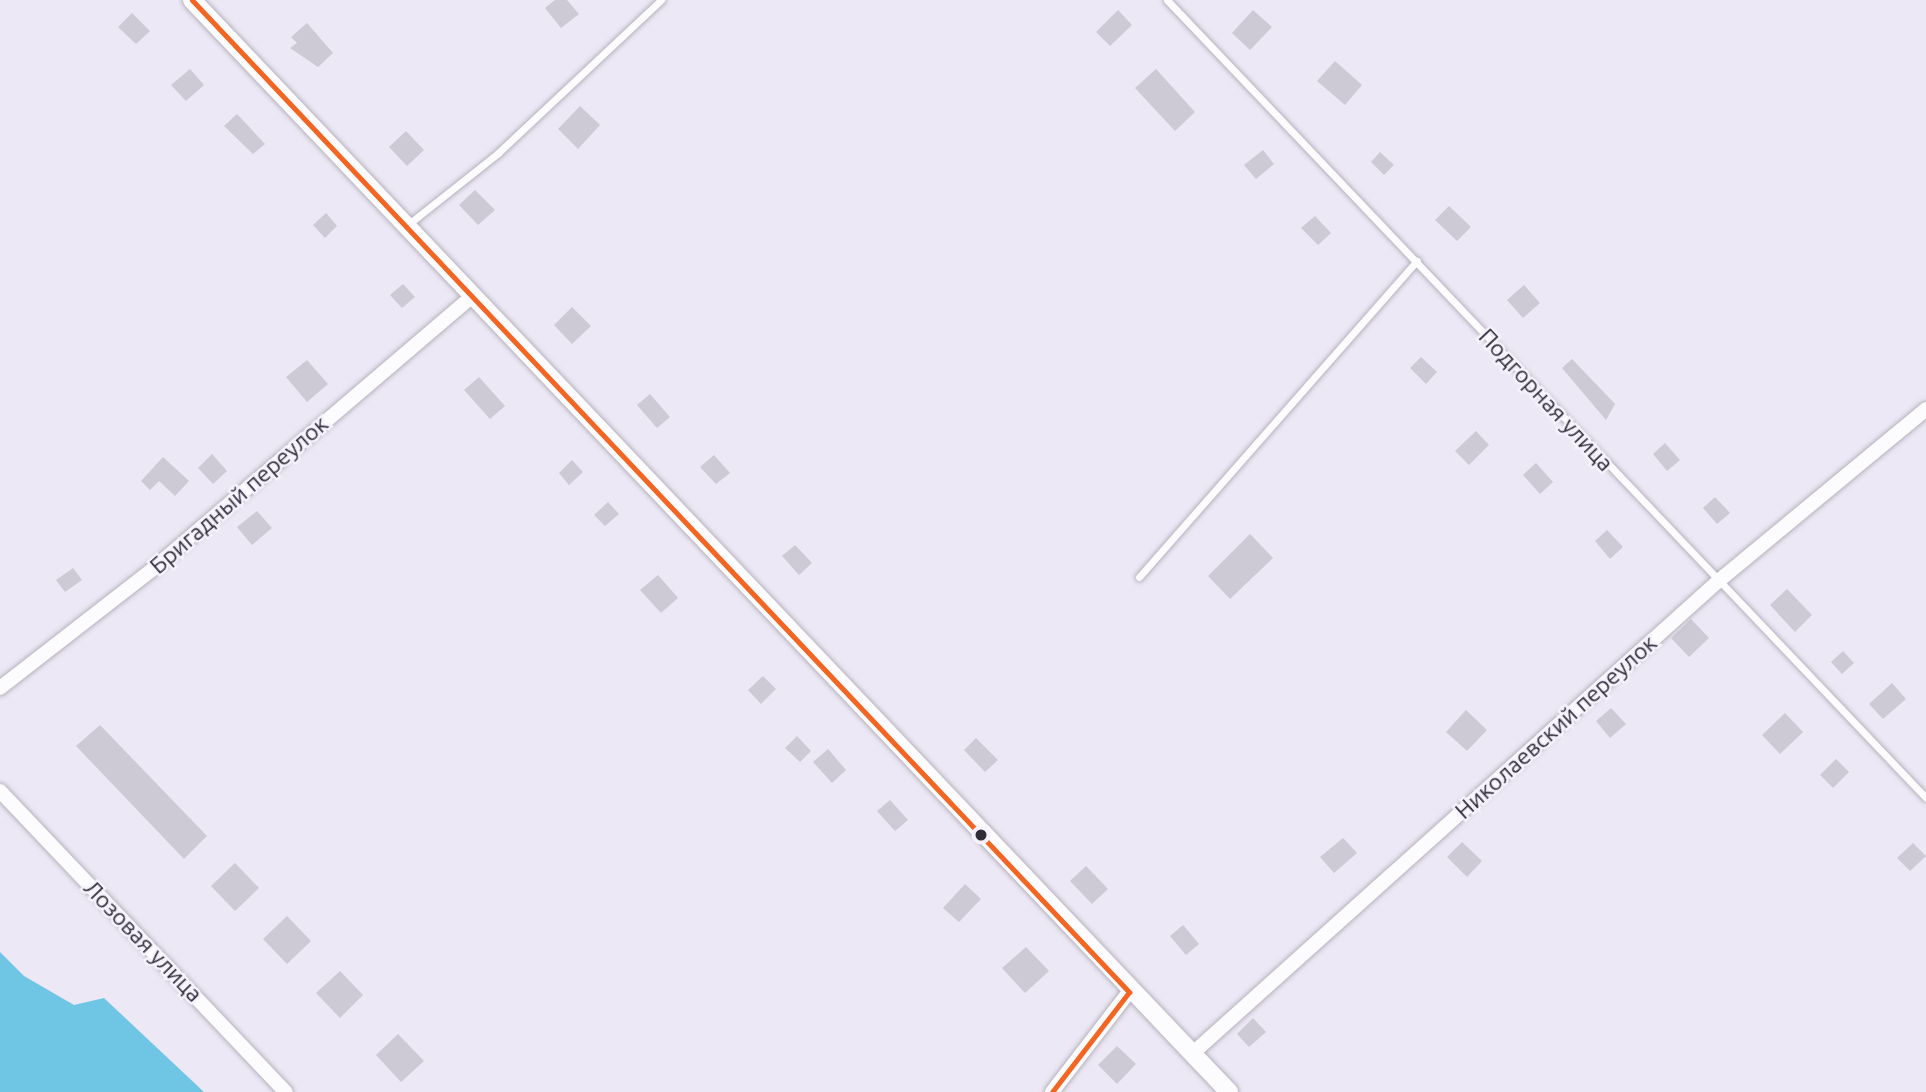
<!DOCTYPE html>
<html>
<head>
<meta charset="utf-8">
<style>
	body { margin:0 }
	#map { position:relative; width:1926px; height:1092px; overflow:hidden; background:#ece8f5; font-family:Ubuntu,sans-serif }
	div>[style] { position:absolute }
	.water>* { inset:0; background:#6fc6e4 }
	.building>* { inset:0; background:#cdc9d5 }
	.roads { filter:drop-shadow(0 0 2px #b6b2bd) drop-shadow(0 0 2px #b6b2bd) }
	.service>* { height:7px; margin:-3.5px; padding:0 3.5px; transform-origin:3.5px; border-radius:3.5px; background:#fcfcfe }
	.minor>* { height:14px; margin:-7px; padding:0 7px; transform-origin:7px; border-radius:7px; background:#fcfcfe }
	.tertiary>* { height:18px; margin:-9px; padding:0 9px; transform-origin:9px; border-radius:9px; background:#fcfcfe }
	.bus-1>* { height:5px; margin:-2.5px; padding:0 2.5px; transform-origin:2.5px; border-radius:2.5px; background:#f26522 }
	.dots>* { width:19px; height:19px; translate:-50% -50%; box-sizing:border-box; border:4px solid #f5f2fe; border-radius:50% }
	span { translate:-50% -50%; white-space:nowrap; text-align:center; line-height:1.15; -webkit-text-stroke:5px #f5f2fe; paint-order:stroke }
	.street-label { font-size:23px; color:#302d38 }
</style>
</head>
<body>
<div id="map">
	<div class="water">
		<i style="clip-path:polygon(0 952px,24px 976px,74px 1005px,104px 998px,204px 1092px,0 1092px)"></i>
	</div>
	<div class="building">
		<i style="clip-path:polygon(555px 0,567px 0,579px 14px,561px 28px,545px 8px)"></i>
		<i style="clip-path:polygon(1118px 10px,1132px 25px,1110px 46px,1096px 32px)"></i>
		<i style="clip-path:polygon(1253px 10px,1272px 27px,1250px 50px,1232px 33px)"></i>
		<i style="clip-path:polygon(132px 13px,150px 31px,136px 44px,118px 27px)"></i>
		<i style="clip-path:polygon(307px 23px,333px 53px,318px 67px,290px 48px,297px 43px,291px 37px)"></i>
		<i style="clip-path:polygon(1335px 61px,1362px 85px,1345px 105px,1317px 81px)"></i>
		<i style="clip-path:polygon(190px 69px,204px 85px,186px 101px,171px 85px)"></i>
		<i style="clip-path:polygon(1156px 69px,1195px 112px,1175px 131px,1135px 88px)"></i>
		<i style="clip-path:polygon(580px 106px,600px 125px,578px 149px,558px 129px)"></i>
		<i style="clip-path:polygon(237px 114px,265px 144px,253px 154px,224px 126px)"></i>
		<i style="clip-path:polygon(406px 131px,424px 150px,407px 166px,389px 147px)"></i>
		<i style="clip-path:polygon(1263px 150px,1274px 164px,1256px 179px,1244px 165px)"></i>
		<i style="clip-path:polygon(1380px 152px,1394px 165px,1384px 175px,1371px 162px)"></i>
		<i style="clip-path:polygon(475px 190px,495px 210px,478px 225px,459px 205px)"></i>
		<i style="clip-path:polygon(1449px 206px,1471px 227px,1457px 241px,1435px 220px)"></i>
		<i style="clip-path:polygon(326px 213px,337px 226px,325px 238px,313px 225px)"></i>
		<i style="clip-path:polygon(1315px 216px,1331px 233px,1318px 245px,1301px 228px)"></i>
		<i style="clip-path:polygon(403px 284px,415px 297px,402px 308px,390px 295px)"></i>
		<i style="clip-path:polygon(1524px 285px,1540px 303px,1523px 318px,1507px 300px)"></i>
		<i style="clip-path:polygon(572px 307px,591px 326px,572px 344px,554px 325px)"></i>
		<i style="clip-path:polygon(1421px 357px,1437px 372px,1426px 384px,1410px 368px)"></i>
		<i style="clip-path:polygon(1572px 359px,1615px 404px,1606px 420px,1562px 368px)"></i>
		<i style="clip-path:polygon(307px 360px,328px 384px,307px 402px,286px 377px)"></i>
		<i style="clip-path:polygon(479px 377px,505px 406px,490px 419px,464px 390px)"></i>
		<i style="clip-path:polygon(650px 394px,670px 417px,657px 428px,637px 405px)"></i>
		<i style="clip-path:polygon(1476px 431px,1489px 445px,1469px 465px,1455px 451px)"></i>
		<i style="clip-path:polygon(1665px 443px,1680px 460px,1667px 471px,1653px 454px)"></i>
		<i style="clip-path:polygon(212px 454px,227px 471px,213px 484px,198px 468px)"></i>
		<i style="clip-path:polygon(714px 455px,730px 473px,716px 484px,700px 467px)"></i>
		<i style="clip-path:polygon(163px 457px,189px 481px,175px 496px,159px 481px,150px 490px,141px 481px)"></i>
		<i style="clip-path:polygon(572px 460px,583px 472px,569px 485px,559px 473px)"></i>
		<i style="clip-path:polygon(1536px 463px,1553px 482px,1540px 494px,1523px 475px)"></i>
		<i style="clip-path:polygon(1715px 497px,1730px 513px,1717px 524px,1703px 508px)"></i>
		<i style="clip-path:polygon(608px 502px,619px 514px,605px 526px,594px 515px)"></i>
		<i style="clip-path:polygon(257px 511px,272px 528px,252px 545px,237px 527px)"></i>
		<i style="clip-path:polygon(1607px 530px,1623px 547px,1610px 559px,1595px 541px)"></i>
		<i style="clip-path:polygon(1250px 534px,1273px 558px,1230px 599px,1208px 576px)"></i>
		<i style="clip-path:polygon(795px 545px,812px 563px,799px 575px,782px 556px)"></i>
		<i style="clip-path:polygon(73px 568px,82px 580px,65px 592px,56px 580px)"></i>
		<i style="clip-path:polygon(658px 575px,678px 598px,661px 613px,640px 590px)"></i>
		<i style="clip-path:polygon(1787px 589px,1812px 615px,1795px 632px,1770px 605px)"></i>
		<i style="clip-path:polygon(1691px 619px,1709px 638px,1689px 657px,1671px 638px)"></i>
		<i style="clip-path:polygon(1843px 651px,1854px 663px,1842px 674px,1831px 662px)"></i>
		<i style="clip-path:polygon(763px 676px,776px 689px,761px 704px,748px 690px)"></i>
		<i style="clip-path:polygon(1892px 683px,1906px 699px,1883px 719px,1869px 704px)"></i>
		<i style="clip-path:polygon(1611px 708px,1626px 724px,1610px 738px,1596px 721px)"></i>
		<i style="clip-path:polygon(1466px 710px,1487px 730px,1467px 751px,1446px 732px)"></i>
		<i style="clip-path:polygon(1785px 713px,1803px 732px,1780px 754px,1762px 735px)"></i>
		<i style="clip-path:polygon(100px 725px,207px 836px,184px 859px,76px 746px)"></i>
		<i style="clip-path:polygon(797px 736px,811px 751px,800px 762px,785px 748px)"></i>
		<i style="clip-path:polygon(976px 738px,998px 760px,985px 772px,964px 750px)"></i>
		<i style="clip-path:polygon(828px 749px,846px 770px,832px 783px,813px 762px)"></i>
		<i style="clip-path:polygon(1836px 759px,1849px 772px,1833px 788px,1820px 775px)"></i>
		<i style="clip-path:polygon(890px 800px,908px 820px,895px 831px,877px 811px)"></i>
		<i style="clip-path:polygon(1343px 838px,1357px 853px,1334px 873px,1320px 857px)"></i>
		<i style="clip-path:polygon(1462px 842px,1482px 861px,1467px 877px,1447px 857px)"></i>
		<i style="clip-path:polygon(1913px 843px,1926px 856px,1910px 871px,1897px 858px)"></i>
		<i style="clip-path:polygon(235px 863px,259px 888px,235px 911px,211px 886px)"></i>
		<i style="clip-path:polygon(1086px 866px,1108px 889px,1092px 904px,1070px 881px)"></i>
		<i style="clip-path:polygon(965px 884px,981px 899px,959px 922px,943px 908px)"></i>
		<i style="clip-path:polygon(287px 916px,311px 941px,287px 964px,263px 939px)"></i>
		<i style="clip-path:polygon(1183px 925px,1199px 944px,1186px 955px,1170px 936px)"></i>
		<i style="clip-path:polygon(1026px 947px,1049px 971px,1025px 993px,1002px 968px)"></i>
		<i style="clip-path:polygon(340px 971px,363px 995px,340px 1018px,316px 993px)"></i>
		<i style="clip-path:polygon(1253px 1018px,1266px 1032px,1249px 1047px,1237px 1034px)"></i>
		<i style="clip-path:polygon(398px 1034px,424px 1061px,401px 1082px,376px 1055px)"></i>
		<i style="clip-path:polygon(1117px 1046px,1136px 1064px,1117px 1084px,1098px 1065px)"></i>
	</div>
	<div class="roads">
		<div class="service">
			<i style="left:1167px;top:0;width:1101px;rotate:46.43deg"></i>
			<i style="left:406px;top:226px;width:117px;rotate:-38.4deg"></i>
			<i style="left:498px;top:153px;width:224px;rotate:-43.2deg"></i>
			<i style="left:1139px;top:577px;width:421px;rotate:-48.7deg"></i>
		</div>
		<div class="minor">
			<i style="left:0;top:688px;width:195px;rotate:-37.9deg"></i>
			<i style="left:154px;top:568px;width:418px;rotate:-40.5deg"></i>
			<i style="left:0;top:791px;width:415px;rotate:46.5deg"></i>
			<i style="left:1193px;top:1053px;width:703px;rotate:-41.94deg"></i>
			<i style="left:1716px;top:583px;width:273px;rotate:-39.6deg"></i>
			<i style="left:1052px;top:1092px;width:126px;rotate:-52.4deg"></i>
		</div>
		<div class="tertiary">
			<i style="left:192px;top:0;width:1506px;rotate:46.48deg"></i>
		</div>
	</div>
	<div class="bus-1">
		<i style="left:192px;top:0;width:1365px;rotate:46.63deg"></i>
		<i style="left:1052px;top:1092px;width:126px;rotate:-52.4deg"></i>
	</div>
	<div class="dots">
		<i style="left:981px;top:835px;background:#302d38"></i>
	</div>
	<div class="street-label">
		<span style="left:1546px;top:400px;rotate:47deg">Подгорная улица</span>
		<span style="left:239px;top:495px;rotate:-41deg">Бригадный переулок</span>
		<span style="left:1556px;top:727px;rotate:-42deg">Николаевский переулок</span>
		<span style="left:143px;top:941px;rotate:46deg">Лозовая улица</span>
	</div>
</div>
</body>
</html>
